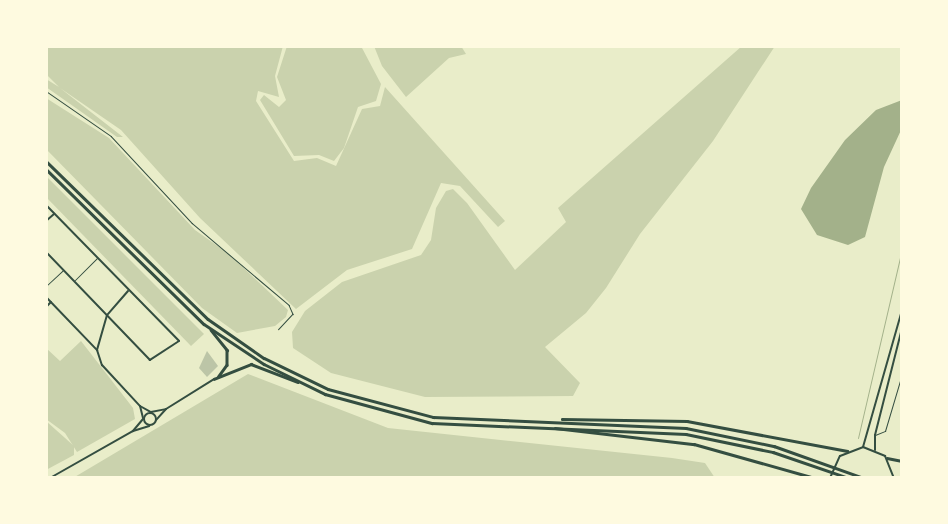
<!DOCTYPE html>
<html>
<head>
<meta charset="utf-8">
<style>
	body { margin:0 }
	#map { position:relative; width:948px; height:524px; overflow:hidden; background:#e9edc9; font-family:"Varela Round",sans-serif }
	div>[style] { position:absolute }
	.green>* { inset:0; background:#cad2ad }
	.water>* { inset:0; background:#a3b18a }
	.stream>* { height:1px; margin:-0.5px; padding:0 0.5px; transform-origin:0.5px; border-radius:0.5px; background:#a3b18a }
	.building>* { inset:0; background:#bcc5a7 }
	.service>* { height:0.5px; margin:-0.25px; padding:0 0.25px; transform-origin:0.25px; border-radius:0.25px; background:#344e41 }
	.pedestrian>* { height:1px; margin:-0.5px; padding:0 0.5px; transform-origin:0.5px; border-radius:0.5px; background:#344e41 }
	.minor>* { height:2px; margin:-1px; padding:0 1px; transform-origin:1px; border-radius:1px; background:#344e41 }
	.minor>.ring { margin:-1px; padding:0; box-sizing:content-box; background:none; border:2px solid #344e41; border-radius:50% }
	.tertiary>* { height:2px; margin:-1px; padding:0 1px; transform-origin:1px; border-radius:1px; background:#344e41 }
	.trunk>* { height:2.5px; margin:-1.25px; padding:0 1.25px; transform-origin:1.25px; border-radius:1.25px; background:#344e41 }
	span { translate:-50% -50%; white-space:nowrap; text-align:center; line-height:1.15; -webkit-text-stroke:5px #fefae0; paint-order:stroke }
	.frame { position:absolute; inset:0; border:48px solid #fefae0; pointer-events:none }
</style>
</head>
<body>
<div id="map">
	<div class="green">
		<i style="clip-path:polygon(46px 46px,283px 46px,275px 76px,279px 97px,258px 91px,256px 101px,294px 161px,317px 158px,336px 166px,362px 109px,380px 106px,385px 87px,505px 221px,498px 227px,460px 186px,441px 183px,412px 249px,347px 270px,296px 309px,200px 218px,121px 130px,60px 88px,123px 137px,117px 137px,46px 87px,46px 79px,59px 87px,46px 74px)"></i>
		<i style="clip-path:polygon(287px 46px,361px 46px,381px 84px,376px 101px,358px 107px,344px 148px,334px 161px,319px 155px,294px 156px,260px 100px,264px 95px,279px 107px,286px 100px,277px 77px)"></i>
		<i style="clip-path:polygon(374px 46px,461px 46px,466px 54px,449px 58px,406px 97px,382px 66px)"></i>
		<i style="clip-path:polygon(742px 46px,775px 46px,713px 141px,640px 234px,606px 288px,586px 313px,545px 347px,580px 383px,573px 396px,425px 397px,331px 373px,293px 348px,292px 332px,305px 311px,342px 282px,421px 255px,431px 240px,436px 208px,446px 191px,453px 189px,467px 203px,515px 270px,566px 222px,558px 208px)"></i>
		<i style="clip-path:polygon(46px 98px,109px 138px,195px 230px,229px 254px,288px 310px,286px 317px,275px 326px,237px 333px,202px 308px,46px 149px)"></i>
		<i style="clip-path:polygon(46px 176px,204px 334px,191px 346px,46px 197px)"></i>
		<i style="clip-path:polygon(81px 341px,133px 408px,135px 419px,77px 452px,65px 433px,46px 419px,46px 348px,60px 361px)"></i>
		<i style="clip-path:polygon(248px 374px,388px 428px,672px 458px,705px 463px,715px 478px,73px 478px)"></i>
		<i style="clip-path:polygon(46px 421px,74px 446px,74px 455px,46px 470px)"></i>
	</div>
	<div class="water">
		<i style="clip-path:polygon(902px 100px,902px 128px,884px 167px,865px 237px,848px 245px,817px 235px,801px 209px,811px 188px,845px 140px,876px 110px)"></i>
	</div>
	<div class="stream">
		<i style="left:858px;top:438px;width:194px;rotate:-76.9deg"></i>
	</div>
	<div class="building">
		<i style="clip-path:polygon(207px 351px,218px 366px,207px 377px,199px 368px)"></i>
	</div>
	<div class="service">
		<i style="left:46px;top:91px;width:79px;rotate:34.7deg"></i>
		<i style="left:111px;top:136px;width:119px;rotate:47deg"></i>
		<i style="left:192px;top:223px;width:127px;rotate:40.2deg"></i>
		<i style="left:289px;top:305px;width:10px;rotate:66deg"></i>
		<i style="left:293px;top:314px;width:21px;rotate:133deg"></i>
	</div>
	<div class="pedestrian">
		<i style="left:75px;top:280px;width:31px;rotate:-45deg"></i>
		<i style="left:46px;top:286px;width:23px;rotate:-43deg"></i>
		<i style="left:875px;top:435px;width:11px;rotate:-22deg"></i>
		<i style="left:885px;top:431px;width:59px;rotate:-73.4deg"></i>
	</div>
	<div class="minor">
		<i style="left:46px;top:205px;width:190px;rotate:45.6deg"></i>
		<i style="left:179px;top:341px;width:35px;rotate:147deg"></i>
		<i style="left:150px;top:360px;width:150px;rotate:-133.9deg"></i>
		<i style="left:46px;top:221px;width:11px;rotate:-41deg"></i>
		<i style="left:128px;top:291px;width:32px;rotate:131deg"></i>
		<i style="left:107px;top:315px;width:36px;rotate:106deg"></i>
		<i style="left:97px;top:350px;width:16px;rotate:72deg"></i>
		<i style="left:102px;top:365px;width:56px;rotate:47.2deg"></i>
		<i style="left:46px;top:297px;width:74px;rotate:46.1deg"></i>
		<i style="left:46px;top:307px;width:7px;rotate:-45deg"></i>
		<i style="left:166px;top:409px;width:57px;rotate:-32deg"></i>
		<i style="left:151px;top:412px;width:15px;rotate:-11deg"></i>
		<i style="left:166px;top:409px;width:15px;rotate:132deg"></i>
		<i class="ring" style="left:144px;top:413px;width:10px;height:10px"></i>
		<i style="left:143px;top:418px;width:12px;rotate:-104deg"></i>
		<i style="left:140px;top:406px;width:13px;rotate:29deg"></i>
		<i style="left:143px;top:419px;width:16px;rotate:130deg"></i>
		<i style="left:133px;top:431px;width:17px;rotate:-17deg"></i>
		<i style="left:50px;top:478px;width:95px;rotate:-29.5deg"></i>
	</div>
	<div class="tertiary">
		<i style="left:863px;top:447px;width:142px;rotate:-74.1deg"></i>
		<i style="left:875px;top:450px;width:15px;rotate:-90deg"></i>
		<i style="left:875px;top:435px;width:110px;rotate:-75.8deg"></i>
		<i style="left:830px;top:478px;width:24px;rotate:-66deg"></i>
		<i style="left:840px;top:456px;width:25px;rotate:-21deg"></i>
		<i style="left:863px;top:447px;width:24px;rotate:22deg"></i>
		<i style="left:885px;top:456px;width:24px;rotate:68deg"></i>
	</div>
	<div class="trunk">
		<i style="left:46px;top:161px;width:226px;rotate:44.3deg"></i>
		<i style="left:208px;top:319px;width:68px;rotate:34.9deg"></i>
		<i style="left:264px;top:358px;width:71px;rotate:25.8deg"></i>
		<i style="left:328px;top:389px;width:109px;rotate:14.9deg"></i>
		<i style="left:433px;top:417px;width:253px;rotate:2.5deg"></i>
		<i style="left:686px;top:428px;width:90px;rotate:11.6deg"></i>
		<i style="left:774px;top:446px;width:96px;rotate:19.6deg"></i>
		<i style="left:46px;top:169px;width:221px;rotate:44.5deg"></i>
		<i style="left:204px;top:324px;width:72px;rotate:33.7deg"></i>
		<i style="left:264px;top:364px;width:68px;rotate:26.2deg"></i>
		<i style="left:325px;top:394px;width:111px;rotate:15.2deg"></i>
		<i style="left:432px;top:423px;width:254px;rotate:2.5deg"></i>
		<i style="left:686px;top:434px;width:89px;rotate:11.7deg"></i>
		<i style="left:773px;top:452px;width:80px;rotate:18.9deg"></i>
		<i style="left:211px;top:330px;width:26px;rotate:51deg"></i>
		<i style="left:227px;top:350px;width:15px;rotate:90deg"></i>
		<i style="left:227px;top:365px;width:14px;rotate:126deg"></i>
		<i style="left:214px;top:379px;width:40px;rotate:-22deg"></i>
		<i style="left:251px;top:364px;width:50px;rotate:21deg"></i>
		<i style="left:562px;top:419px;width:125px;rotate:0.9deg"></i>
		<i style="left:687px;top:421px;width:163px;rotate:10.6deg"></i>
		<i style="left:555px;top:428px;width:140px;rotate:6.6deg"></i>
		<i style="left:694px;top:444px;width:126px;rotate:15.7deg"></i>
		<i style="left:887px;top:458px;width:15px;rotate:11deg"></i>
	</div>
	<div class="frame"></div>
</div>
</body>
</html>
